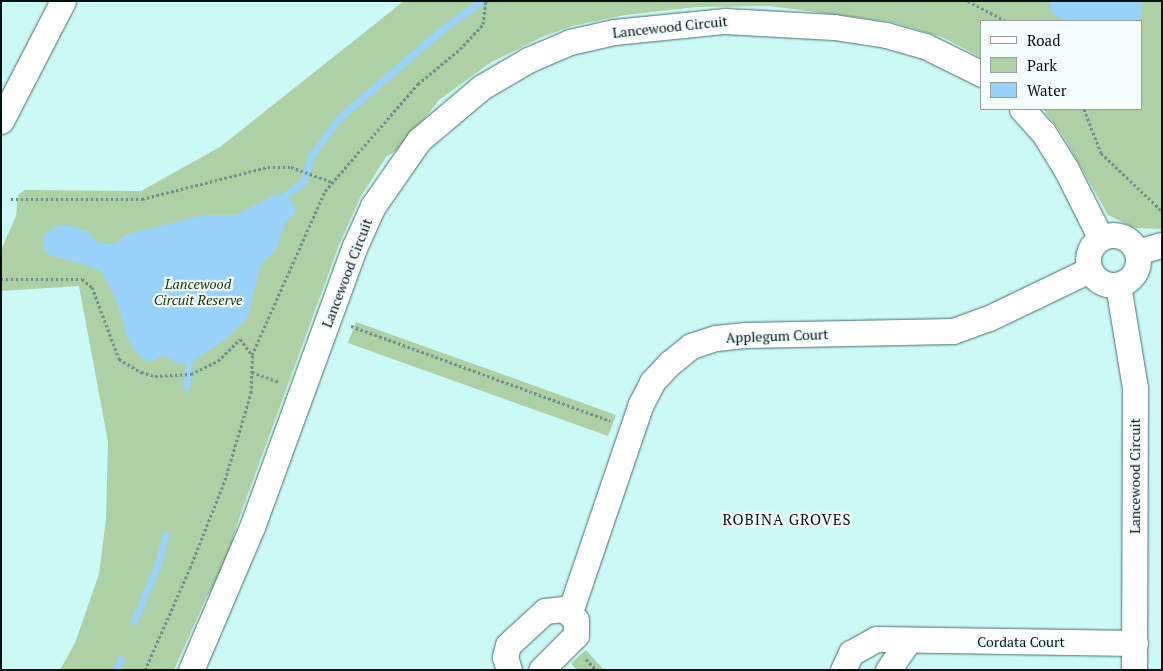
<!DOCTYPE html>
<html>
<head>
<meta charset="utf-8">
<style>
	body { margin:0 }
	#map { position:relative; width:1163px; height:671px; overflow:hidden; background:#cbf9f5; font-family:"PT Serif",serif }
	div>[style] { position:absolute }
	.green>* { inset:0; background:#add0a5 }
	.water>* { inset:0; background:#98d1f9 }
	.stream>* { height:7px; margin:-3.5px; padding:0 3.5px; transform-origin:3.5px; border-radius:3.5px; background:#98d1f9 }
	.path>* { height:3px; margin-top:-1.5px; transform-origin:0; background:repeating-linear-gradient(90deg,#6e8e8b 0 2.5px,transparent 0 5px) }
	.roads { filter:drop-shadow(0 0 1px #446e6b) drop-shadow(0 0 1px #446e6b) }
	.street>* { height:25px; margin:-12.5px; padding:0 12.5px; transform-origin:12.5px; border-radius:12.5px; background:#fff }
	.street>.ring { margin:-12.5px; padding:0; box-sizing:content-box; background:none; border:25px solid #fff; border-radius:50% }
	span { translate:-50% -50%; white-space:nowrap; text-align:center; line-height:1.15; -webkit-text-stroke:4.5px #f5fdfd; paint-order:stroke }
	.street-label { font-size:14px; color:#021110 }
	.park-label { font-size:14px; color:#0e3603; font-style:italic }
	.neighbourhood-label { font-size:15px; color:#021110; letter-spacing:1px }
	.frame { position:absolute; inset:0; border:2px solid #021110; pointer-events:none }
	.legend { position:absolute; left:980px; top:20px; width:162px; height:90px; box-sizing:border-box; background:#f5fdfd; border:1px solid #949f9e; margin:0; padding:6px 9px; list-style:none; font-size:15px; color:#021110 }
	.legend li { display:flex; align-items:center; gap:10px; height:25px }
	.legend b { width:25px; border:1px solid #949f9e }
</style>
</head>
<body>
<div id="map">
	<div class="green">
		<i style="clip-path:polygon(404px 1px,1162px 1px,1162px 229px,1135px 228px,1108px 215px,1062px 134px,1043px 109px,1142px 109px,1142px 21px,982px 21px,982px 58px,944px 38px,892px 22px,769px 6px,696px 7px,625px 15px,572px 26px,542px 37px,490px 63px,439px 100px,402px 147px,386px 157px,360px 198px,339px 245px,237px 524px,223px 576px,207px 596px,174px 670px,60px 670px,75px 643px,99px 574px,106px 519px,108px 442px,79px 286px,1px 291px,1px 250px,16px 216px,18px 195px,25px 190px,141px 191px,220px 147px)"></i>
		<i style="clip-path:polygon(356px 322px,616px 415px,608px 436px,348px 343px)"></i>
		<i style="clip-path:polygon(586px 650px,604px 670px,577px 670px,571px 663px)"></i>
	</div>
	<div class="water">
		<i style="clip-path:polygon(1049px 1px,1141px 1px,1142px 15px,1138px 21px,1065px 21px,1051px 12px)"></i>
		<i style="clip-path:polygon(277px 194px,292px 201px,296px 212px,286px 221px,276px 249px,261px 264px,247px 318px,227px 338px,189px 364px,177px 363px,164px 355px,151px 362px,144px 360px,134px 350px,127px 337px,118px 305px,102px 273px,92px 267px,49px 255px,43px 248px,44px 234px,57px 226px,72px 226px,87px 231px,99px 244px,116px 244px,124px 235px,204px 215px,235px 215px)"></i>
	</div>
	<div class="stream">
		<i style="left:285px;top:195px;width:22px;rotate:-36deg"></i>
		<i style="left:303px;top:182px;width:27px;rotate:-73deg"></i>
		<i style="left:311px;top:156px;width:47px;rotate:-53.6deg"></i>
		<i style="left:339px;top:118px;width:133px;rotate:-40.7deg"></i>
		<i style="left:440px;top:31px;width:51px;rotate:-36.2deg"></i>
		<i style="left:186px;top:387px;width:23px;rotate:-83deg"></i>
		<i style="left:134px;top:621px;width:62px;rotate:-67.2deg"></i>
		<i style="left:158px;top:564px;width:30px;rotate:-76deg"></i>
		<i style="left:116px;top:670px;width:12px;rotate:-66deg"></i>
	</div>
	<div class="path">
		<i style="left:968px;top:1px;width:43px;rotate:27.8deg"></i>
		<i style="left:1084px;top:109px;width:47px;rotate:68.9deg"></i>
		<i style="left:1101px;top:153px;width:84px;rotate:43.6deg"></i>
		<i style="left:11px;top:199px;width:131px"></i>
		<i style="left:142px;top:199px;width:130px;rotate:-14.3deg"></i>
		<i style="left:268px;top:167px;width:23px"></i>
		<i style="left:291px;top:167px;width:44px;rotate:20.1deg"></i>
		<i style="left:1px;top:279px;width:81px"></i>
		<i style="left:82px;top:279px;width:13px;rotate:39deg"></i>
		<i style="left:92px;top:287px;width:77px;rotate:69.4deg"></i>
		<i style="left:119px;top:359px;width:26px;rotate:31deg"></i>
		<i style="left:141px;top:372px;width:15px;rotate:16deg"></i>
		<i style="left:155px;top:376px;width:36px;rotate:-3deg"></i>
		<i style="left:191px;top:374px;width:30px;rotate:-26deg"></i>
		<i style="left:218px;top:361px;width:31px;rotate:-45deg"></i>
		<i style="left:240px;top:339px;width:20px;rotate:53deg"></i>
		<i style="left:351px;top:326px;width:276px;rotate:20.1deg"></i>
		<i style="left:252px;top:372px;width:30px;rotate:20deg"></i>
		<i style="left:586px;top:659px;width:15px;rotate:48deg"></i>
		<i style="left:145px;top:670px;width:111px;rotate:-66.2deg"></i>
		<i style="left:190px;top:568px;width:95px;rotate:-68.3deg"></i>
		<i style="left:225px;top:480px;width:91px;rotate:-73.4deg"></i>
		<i style="left:251px;top:393px;width:38px;rotate:-88deg"></i>
		<i style="left:252px;top:355px;width:180px;rotate:-66deg"></i>
		<i style="left:325px;top:191px;width:142px;rotate:-49deg"></i>
		<i style="left:418px;top:84px;width:55px;rotate:-39.8deg"></i>
		<i style="left:460px;top:49px;width:34px;rotate:-47deg"></i>
		<i style="left:483px;top:24px;width:23px;rotate:-83deg"></i>
	</div>
	<div class="roads">
		<div class="street">
			<i style="left:1022px;top:109px;width:31px;rotate:48deg"></i>
			<i style="left:1043px;top:132px;width:44px;rotate:58.1deg"></i>
			<i style="left:1066px;top:169px;width:76px;rotate:63.4deg"></i>
			<i style="left:1px;top:121px;width:135px;rotate:-62.7deg"></i>
			<i class="ring" style="left:1088px;top:235px;width:25px;height:25px"></i>
			<i style="left:1137px;top:252px;width:26px;rotate:-16deg"></i>
			<i style="left:1118px;top:285px;width:104px;rotate:80.6deg"></i>
			<i style="left:1135px;top:388px;width:282px;rotate:90.2deg"></i>
			<i style="left:570px;top:612px;width:220px;rotate:-71.2deg"></i>
			<i style="left:641px;top:404px;width:25px;rotate:-63deg"></i>
			<i style="left:652px;top:382px;width:26px;rotate:-47deg"></i>
			<i style="left:670px;top:363px;width:27px;rotate:-39deg"></i>
			<i style="left:691px;top:346px;width:26px;rotate:-18deg"></i>
			<i style="left:716px;top:338px;width:30px;rotate:-6deg"></i>
			<i style="left:746px;top:335px;width:207px;rotate:-1.1deg"></i>
			<i style="left:953px;top:331px;width:38px;rotate:-20deg"></i>
			<i style="left:989px;top:318px;width:111px;rotate:-25.6deg"></i>
			<i style="left:191px;top:670px;width:155px;rotate:-66.9deg"></i>
			<i style="left:252px;top:527px;width:299px;rotate:-69.9deg"></i>
			<i style="left:355px;top:246px;width:44px;rotate:-65.8deg"></i>
			<i style="left:373px;top:206px;width:80px;rotate:-55.1deg"></i>
			<i style="left:419px;top:140px;width:82px;rotate:-40.1deg"></i>
			<i style="left:482px;top:87px;width:53px;rotate:-30.4deg"></i>
			<i style="left:528px;top:60px;width:46px;rotate:-23.2deg"></i>
			<i style="left:570px;top:42px;width:45px;rotate:-12.8deg"></i>
			<i style="left:614px;top:32px;width:112px;rotate:-5.7deg"></i>
			<i style="left:725px;top:21px;width:109px;rotate:3.2deg"></i>
			<i style="left:834px;top:27px;width:53px;rotate:8.7deg"></i>
			<i style="left:886px;top:35px;width:41px;rotate:15.8deg"></i>
			<i style="left:925px;top:46px;width:64px;rotate:26.2deg"></i>
			<i style="left:509px;top:670px;width:14px;rotate:-107deg"></i>
			<i style="left:505px;top:657px;width:12px;rotate:-76deg"></i>
			<i style="left:508px;top:645px;width:50px;rotate:-42.6deg"></i>
			<i style="left:545px;top:611px;width:19px;rotate:-6deg"></i>
			<i style="left:564px;top:609px;width:16px;rotate:43deg"></i>
			<i style="left:576px;top:620px;width:15px;rotate:90deg"></i>
			<i style="left:576px;top:635px;width:49px;rotate:135deg"></i>
			<i style="left:843px;top:670px;width:19px;rotate:-65deg"></i>
			<i style="left:851px;top:653px;width:29px;rotate:-29deg"></i>
			<i style="left:876px;top:639px;width:259px;rotate:0.9deg"></i>
			<i style="left:888px;top:670px;width:35px;rotate:-55deg"></i>
		</div>
	</div>
	<div class="street-label">
		<span style="left:670px;top:27px;rotate:-6deg">Lancewood Circuit</span>
		<span style="left:347px;top:273px;rotate:-69deg">Lancewood Circuit</span>
		<span style="left:777px;top:336px;rotate:-2deg">Applegum Court</span>
		<span style="left:1135px;top:476px;rotate:-90deg">Lancewood Circuit</span>
		<span style="left:1021px;top:642px">Cordata Court</span>
	</div>
	<div class="park-label">
		<span style="left:198px;top:292px">Lancewood<br>Circuit Reserve</span>
	</div>
	<div class="neighbourhood-label">
		<span style="left:787px;top:520px">ROBINA GROVES</span>
	</div>
	<div class="frame"></div>
	<ul class="legend">
	<li><b style="height:6px;background:#fff"></b>Road</li>
	<li><b style="height:14px;background:#add0a5"></b>Park</li>
	<li><b style="height:14px;background:#98d1f9"></b>Water</li>
	</ul>
</div>
</body>
</html>
